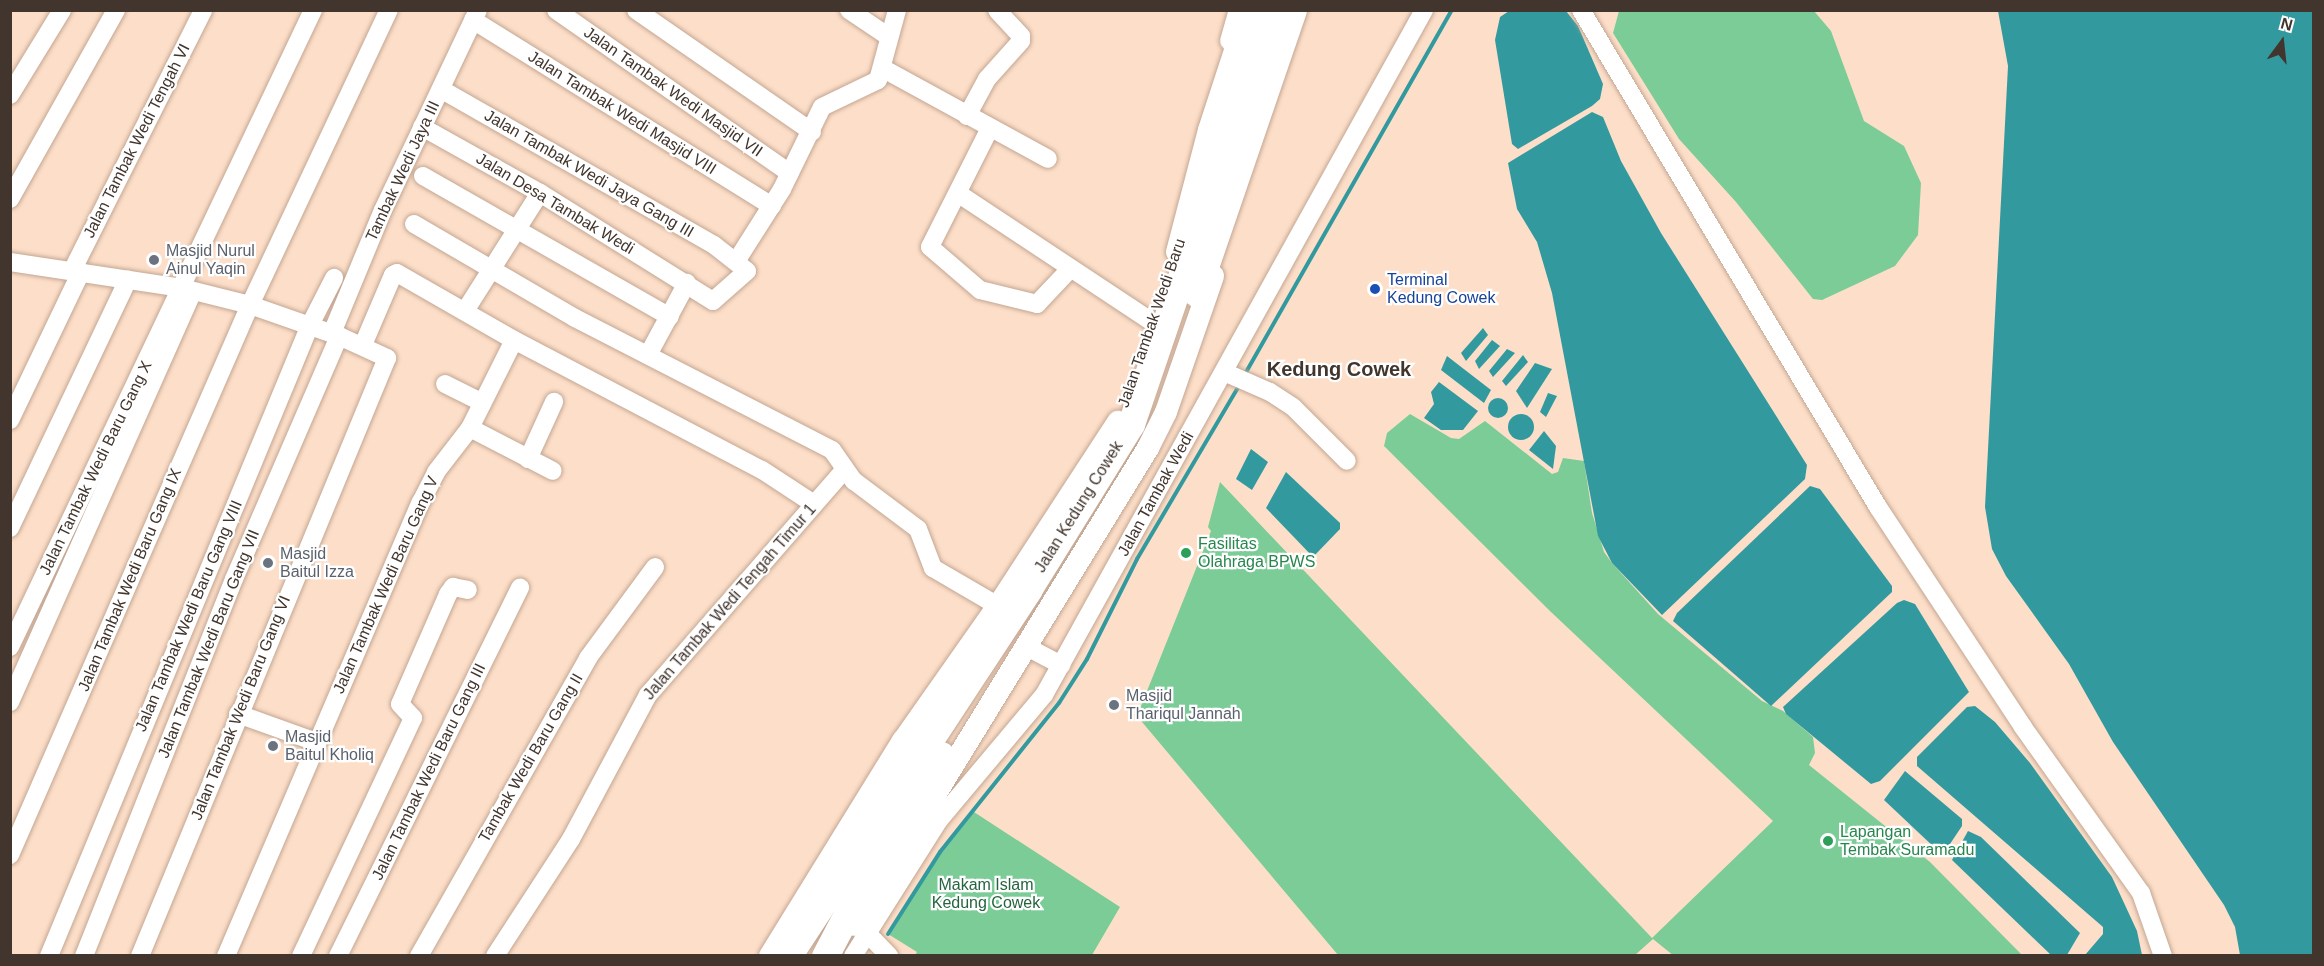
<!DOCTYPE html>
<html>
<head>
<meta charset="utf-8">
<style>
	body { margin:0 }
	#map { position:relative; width:2324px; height:966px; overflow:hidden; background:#fddfc9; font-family:Helvetica,sans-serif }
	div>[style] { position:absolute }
	.green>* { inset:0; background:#7ccc98 }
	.water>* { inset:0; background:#329a9f }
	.round { border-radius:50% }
	.stream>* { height:4px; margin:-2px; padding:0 2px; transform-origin:2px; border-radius:2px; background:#329a9f }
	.roads { filter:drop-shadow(0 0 2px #c3a692) drop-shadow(0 0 2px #c3a692) }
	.minor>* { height:18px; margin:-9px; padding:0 9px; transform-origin:9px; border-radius:9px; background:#fff }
	.major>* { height:22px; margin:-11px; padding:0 11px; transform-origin:11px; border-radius:11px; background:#fff }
	.highway>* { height:27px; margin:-13.5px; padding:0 13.5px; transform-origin:13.5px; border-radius:13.5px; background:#fff }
	.dots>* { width:16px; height:16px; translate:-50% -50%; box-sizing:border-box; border:3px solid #fff; border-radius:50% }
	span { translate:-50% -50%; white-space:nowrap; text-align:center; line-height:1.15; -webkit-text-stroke:4.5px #fff; paint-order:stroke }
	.street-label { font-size:16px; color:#41352d }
	.worship-label { font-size:16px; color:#5b616d }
	.left { translate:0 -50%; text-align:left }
	.transit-label { font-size:16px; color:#164399 }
	.leisure-label { font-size:16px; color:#27864d }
	.park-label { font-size:16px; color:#266440 }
	.quarter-label { font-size:20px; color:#41352d; font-weight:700 }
	.frame { position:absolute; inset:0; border:12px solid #41352d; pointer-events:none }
	.north { position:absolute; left:2252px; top:12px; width:60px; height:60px; -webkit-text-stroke:4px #fff; paint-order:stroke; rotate:15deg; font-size:16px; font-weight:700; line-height:24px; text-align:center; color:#41352d }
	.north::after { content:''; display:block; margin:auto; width:21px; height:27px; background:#41352d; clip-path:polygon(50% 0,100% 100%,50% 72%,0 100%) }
</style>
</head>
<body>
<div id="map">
	<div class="green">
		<i style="clip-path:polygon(1619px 11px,1814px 11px,1831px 31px,1864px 121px,1904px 146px,1921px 183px,1918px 235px,1895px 266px,1822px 300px,1813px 299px,1736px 202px,1679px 139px,1613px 33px)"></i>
		<i style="clip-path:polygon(1410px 414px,1451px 438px,1459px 439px,1485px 421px,1552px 474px,1558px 472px,1563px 458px,1584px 461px,1592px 513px,1604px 552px,1612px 563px,1658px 614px,1762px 701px,1783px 711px,1813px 737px,1815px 753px,1809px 765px,1930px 862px,2022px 955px,1674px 956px,1653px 939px,1635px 955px,1338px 955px,1137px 716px,1211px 531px,1208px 527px,1220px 482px,1652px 938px,1773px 821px,1551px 612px,1384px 446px,1387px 433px)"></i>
		<i style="clip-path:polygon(974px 812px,1120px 907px,1092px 955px,915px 955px,917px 952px,888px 934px,940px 852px)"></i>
	</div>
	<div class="water">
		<i style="clip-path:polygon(1509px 11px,1566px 11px,1578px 26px,1603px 84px,1600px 99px,1592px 106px,1518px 149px,1512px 144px,1495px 40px,1500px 17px)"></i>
		<i style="clip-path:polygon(1998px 11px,2313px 11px,2313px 955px,2240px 955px,2235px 927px,2224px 905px,2113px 742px,2069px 664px,2006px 576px,1992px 549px,1985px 507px,2008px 66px)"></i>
		<i style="clip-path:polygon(1592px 112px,1603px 117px,1621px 161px,1661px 233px,1807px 465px,1805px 479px,1662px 615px,1612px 563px,1598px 536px,1552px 293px,1537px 242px,1517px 209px,1508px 163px)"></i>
		<i style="clip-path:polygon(1483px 328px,1488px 335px,1466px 361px,1461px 353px)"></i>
		<i style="clip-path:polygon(1492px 340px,1500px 346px,1479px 369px,1475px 361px)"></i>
		<i style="clip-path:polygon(1507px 349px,1515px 353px,1493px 377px,1489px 371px)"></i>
		<i style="clip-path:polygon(1523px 355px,1528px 362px,1506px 386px,1502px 381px)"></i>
		<i style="clip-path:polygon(1447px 356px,1491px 390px,1484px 403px,1441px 370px)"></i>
		<i style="clip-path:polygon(1535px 363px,1552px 369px,1527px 408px,1516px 391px)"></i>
		<i style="clip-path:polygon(1439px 382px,1478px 411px,1463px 430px,1441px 430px,1424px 418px,1434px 404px,1431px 392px)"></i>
		<i style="clip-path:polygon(1548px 393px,1557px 396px,1546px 417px,1540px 412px)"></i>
		<i class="round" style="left:1488px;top:398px;width:20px;height:20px"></i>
		<i class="round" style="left:1508px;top:414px;width:26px;height:26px"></i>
		<i style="clip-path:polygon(1544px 431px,1556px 446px,1553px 469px,1529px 450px)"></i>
		<i style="clip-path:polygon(1251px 449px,1268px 462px,1252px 490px,1236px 479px)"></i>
		<i style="clip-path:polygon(1286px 472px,1340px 523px,1340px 529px,1313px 557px,1266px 508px)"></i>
		<i style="clip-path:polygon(1810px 486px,1820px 489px,1892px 586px,1892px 592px,1771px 706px,1673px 621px,1677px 613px)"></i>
		<i style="clip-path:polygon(1904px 600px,1915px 604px,1969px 692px,1880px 781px,1871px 784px,1786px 714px,1783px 707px,1897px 603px)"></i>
		<i style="clip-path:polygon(1975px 706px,1995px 722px,2030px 763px,2112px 877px,2137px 931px,2142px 955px,2085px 955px,2103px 934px,2103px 927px,1917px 766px,1917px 757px,1967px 707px)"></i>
		<i style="clip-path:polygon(1905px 771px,1962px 819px,1962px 826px,1948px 847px,1936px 849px,1884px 800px)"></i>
		<i style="clip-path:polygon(1968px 831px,1981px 837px,2080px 933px,2067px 955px,2051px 955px,1952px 860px)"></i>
	</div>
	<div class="stream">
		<i style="left:1245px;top:374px;width:419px;rotate:-60.4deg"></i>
		<i style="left:888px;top:934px;width:97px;rotate:-57.6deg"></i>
		<i style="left:940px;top:852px;width:191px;rotate:-51.4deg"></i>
		<i style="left:1059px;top:703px;width:52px;rotate:-57.5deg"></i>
		<i style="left:1087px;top:659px;width:112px;rotate:-63.4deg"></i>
		<i style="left:1137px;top:559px;width:201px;rotate:-59.5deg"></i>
	</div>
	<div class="roads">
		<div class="minor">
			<i style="left:556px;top:10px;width:285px;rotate:34.9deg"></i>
			<i style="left:636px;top:10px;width:214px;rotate:34.7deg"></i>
			<i style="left:849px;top:10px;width:48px;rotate:34deg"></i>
			<i style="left:1581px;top:10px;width:579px;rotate:59.14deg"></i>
			<i style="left:1878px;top:507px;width:263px;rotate:56.6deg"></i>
			<i style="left:2023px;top:727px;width:204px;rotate:54.6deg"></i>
			<i style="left:2141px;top:893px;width:67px;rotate:70.8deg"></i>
			<i style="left:473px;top:20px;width:352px;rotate:31.9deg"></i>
			<i style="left:1229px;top:41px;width:32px;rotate:-74deg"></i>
			<i style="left:882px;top:68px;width:189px;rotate:28.7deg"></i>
			<i style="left:10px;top:95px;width:100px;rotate:-58.5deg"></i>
			<i style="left:967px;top:116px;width:42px;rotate:-61.6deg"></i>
			<i style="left:987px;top:79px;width:51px;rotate:-48.2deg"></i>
			<i style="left:1021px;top:41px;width:5px;rotate:-90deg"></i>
			<i style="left:1021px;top:36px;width:35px;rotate:-133deg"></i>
			<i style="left:422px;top:127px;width:135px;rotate:29.2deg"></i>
			<i style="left:540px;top:193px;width:204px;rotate:32deg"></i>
			<i style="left:713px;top:301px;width:45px;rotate:-41.4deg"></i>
			<i style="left:747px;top:271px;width:42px;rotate:-141.8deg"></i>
			<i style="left:714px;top:245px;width:314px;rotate:-150.3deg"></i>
			<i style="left:990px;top:128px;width:133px;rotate:116.8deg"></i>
			<i style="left:930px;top:247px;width:66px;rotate:40.7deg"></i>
			<i style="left:980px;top:290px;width:59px;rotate:13.8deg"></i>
			<i style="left:1037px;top:304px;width:48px;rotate:-46.7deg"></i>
			<i style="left:423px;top:176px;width:284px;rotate:29.7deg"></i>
			<i style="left:959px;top:194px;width:234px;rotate:33.5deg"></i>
			<i style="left:10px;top:199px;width:217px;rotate:-60.7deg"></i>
			<i style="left:414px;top:224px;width:186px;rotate:30.3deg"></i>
			<i style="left:575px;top:318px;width:289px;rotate:27.2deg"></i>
			<i style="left:832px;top:450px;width:38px;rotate:55deg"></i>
			<i style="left:854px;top:481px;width:80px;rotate:36.9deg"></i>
			<i style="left:918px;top:529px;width:42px;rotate:69deg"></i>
			<i style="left:933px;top:568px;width:75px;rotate:30.3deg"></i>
			<i style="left:737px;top:260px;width:84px;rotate:-57.6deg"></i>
			<i style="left:782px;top:189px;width:91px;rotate:-64deg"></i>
			<i style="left:822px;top:107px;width:62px;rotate:-25.7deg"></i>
			<i style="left:878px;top:80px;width:73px;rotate:-74.8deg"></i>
			<i style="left:10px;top:262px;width:174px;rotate:8.6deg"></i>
			<i style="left:182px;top:288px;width:70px;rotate:14deg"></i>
			<i style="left:250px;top:305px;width:94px;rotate:19.2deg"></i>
			<i style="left:339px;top:336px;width:53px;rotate:24.6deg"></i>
			<i style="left:387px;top:358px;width:647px;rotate:112.44deg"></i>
			<i style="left:72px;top:271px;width:292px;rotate:-63.3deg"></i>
			<i style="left:465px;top:311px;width:140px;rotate:-57.6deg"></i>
			<i style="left:332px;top:333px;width:133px;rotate:-67.5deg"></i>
			<i style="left:383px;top:210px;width:221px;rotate:-64.6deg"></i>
			<i style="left:363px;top:345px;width:76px;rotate:-66.8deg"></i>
			<i style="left:393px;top:275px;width:4px;rotate:-27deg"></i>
			<i style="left:397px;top:273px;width:135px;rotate:29.8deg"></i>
			<i style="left:648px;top:355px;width:82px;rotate:-61.6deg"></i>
			<i style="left:1224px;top:372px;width:50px;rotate:23.5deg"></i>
			<i style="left:1270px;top:392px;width:27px;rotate:33deg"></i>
			<i style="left:1293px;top:407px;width:76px;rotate:45deg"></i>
			<i style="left:445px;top:384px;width:42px;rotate:26.6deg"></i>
			<i style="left:10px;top:420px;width:164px;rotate:-64.4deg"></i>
			<i style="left:470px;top:428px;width:93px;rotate:27.4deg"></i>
			<i style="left:528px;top:459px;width:63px;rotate:-65.5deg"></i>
			<i style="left:10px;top:528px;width:275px;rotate:-64.6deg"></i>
			<i style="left:1025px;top:646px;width:41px;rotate:27.8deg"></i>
			<i style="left:10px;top:647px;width:705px;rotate:-64.56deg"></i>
			<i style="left:10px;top:702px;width:448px;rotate:-66deg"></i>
			<i style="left:238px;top:714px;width:83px;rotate:19.7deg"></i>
			<i style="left:10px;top:855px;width:600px;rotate:-66.43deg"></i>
			<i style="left:250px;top:305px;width:326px;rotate:-64.8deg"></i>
			<i style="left:867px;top:933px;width:32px;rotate:46deg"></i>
			<i style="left:49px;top:956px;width:683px;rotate:-67.53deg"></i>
			<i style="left:310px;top:325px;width:53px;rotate:-62.9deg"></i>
			<i style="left:84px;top:956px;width:406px;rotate:-68.3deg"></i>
			<i style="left:234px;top:579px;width:265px;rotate:-66.6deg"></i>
			<i style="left:226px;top:956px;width:494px;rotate:-66.8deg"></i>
			<i style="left:421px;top:502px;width:34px;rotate:-63deg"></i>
			<i style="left:436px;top:472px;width:56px;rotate:-52.3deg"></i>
			<i style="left:470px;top:428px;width:98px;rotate:-63.4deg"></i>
			<i style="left:514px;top:340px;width:280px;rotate:27.7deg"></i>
			<i style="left:762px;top:470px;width:62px;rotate:33.2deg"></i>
			<i style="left:301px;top:956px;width:263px;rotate:-64.8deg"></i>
			<i style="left:413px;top:718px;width:19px;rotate:-133deg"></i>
			<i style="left:400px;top:704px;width:120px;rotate:-66.4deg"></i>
			<i style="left:448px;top:594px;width:9px;rotate:-54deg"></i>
			<i style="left:453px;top:587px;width:15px;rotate:11deg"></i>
			<i style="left:338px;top:956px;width:411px;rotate:-63.7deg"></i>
			<i style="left:419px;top:956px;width:343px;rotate:-60.4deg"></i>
			<i style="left:588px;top:658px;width:113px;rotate:-53.6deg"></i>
			<i style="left:495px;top:956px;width:140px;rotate:-57deg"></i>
			<i style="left:571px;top:839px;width:163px;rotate:-61.9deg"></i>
			<i style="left:648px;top:695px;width:298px;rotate:-48.9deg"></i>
			<i style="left:853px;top:956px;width:161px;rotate:-57.7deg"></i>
			<i style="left:939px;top:820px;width:163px;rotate:-50deg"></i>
			<i style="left:1044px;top:695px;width:783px;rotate:-60.98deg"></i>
		</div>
		<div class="major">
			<i style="left:1177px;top:252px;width:126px;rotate:-75.3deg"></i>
			<i style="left:1209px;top:130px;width:103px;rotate:-71.9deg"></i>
			<i style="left:1241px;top:32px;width:25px;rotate:-61deg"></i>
			<i style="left:855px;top:925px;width:560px;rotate:-58.44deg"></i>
			<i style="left:1148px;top:448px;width:40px;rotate:-63.4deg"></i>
			<i style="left:1166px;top:412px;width:144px;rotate:-70.9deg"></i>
			<i style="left:770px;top:956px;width:253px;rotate:-58.3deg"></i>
			<i style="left:903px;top:741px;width:165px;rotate:-54.9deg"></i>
			<i style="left:998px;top:606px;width:220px;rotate:-56.9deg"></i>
		</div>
		<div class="highway">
			<i style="left:1196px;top:293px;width:299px;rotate:-71.1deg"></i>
			<i style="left:788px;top:956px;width:438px;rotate:-56.7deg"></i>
			<i style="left:1028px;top:590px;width:195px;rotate:-58.2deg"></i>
			<i style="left:1131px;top:424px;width:437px;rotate:-71.2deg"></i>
			<i style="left:825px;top:956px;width:116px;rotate:-62.3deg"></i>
			<i style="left:879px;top:853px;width:116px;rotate:-57.7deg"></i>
		</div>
	</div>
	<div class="dots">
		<i style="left:154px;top:260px;background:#6b7280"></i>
		<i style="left:1375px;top:289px;background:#1a4fb4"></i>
		<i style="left:1186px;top:553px;background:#2e9e5b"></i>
		<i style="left:268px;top:563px;background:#6b7280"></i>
		<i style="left:1114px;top:705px;background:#6b7280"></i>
		<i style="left:273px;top:746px;background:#6b7280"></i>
		<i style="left:1828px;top:841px;background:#2e9e5b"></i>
	</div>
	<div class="street-label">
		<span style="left:673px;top:92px;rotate:35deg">Jalan Tambak Wedi Masjid VII</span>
		<span style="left:622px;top:113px;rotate:32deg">Jalan Tambak Wedi Masjid VIII</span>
		<span style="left:137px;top:141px;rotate:-63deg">Jalan Tambak Wedi Tengah VI</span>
		<span style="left:403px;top:171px;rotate:-65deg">Tambak Wedi Jaya III</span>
		<span style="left:589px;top:174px;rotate:30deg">Jalan Tambak Wedi Jaya Gang III</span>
		<span style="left:555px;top:204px;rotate:31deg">Jalan Desa Tambak Wedi</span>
		<span style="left:1152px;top:323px;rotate:-71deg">Jalan Tambak Wedi Baru</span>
		<span style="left:96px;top:468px;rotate:-64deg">Jalan Tambak Wedi Baru Gang X</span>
		<span style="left:1156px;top:494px;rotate:-61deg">Jalan Tambak Wedi</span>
		<span style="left:1079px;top:507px;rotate:-58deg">Jalan Kedung Cowek</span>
		<span style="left:130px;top:580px;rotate:-67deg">Jalan Tambak Wedi Baru Gang IX</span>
		<span style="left:386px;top:585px;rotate:-66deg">Jalan Tambak Wedi Baru Gang V</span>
		<span style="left:730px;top:602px;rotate:-49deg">Jalan Tambak Wedi Tengah Timur 1</span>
		<span style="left:189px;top:616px;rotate:-67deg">Jalan Tambak Wedi Baru Gang VIII</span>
		<span style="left:209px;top:644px;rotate:-68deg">Jalan Tambak Wedi Baru Gang VII</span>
		<span style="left:241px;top:708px;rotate:-68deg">Jalan Tambak Wedi Baru Gang VI</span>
		<span style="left:531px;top:758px;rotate:-60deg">Tambak Wedi Baru Gang II</span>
		<span style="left:429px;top:772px;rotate:-64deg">Jalan Tambak Wedi Baru Gang III</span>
	</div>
	<div class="worship-label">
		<span class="left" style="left:166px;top:260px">Masjid Nurul<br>Ainul Yaqin</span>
		<span class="left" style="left:280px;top:563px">Masjid<br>Baitul Izza</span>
		<span class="left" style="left:1126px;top:705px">Masjid<br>Thariqul Jannah</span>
		<span class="left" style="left:285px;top:746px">Masjid<br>Baitul Kholiq</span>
	</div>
	<div class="transit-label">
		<span class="left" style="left:1387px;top:289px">Terminal<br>Kedung Cowek</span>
	</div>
	<div class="leisure-label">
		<span class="left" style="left:1198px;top:553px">Fasilitas<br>Olahraga BPWS</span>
		<span class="left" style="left:1840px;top:841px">Lapangan<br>Tembak Suramadu</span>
	</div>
	<div class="park-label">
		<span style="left:986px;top:894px">Makam Islam<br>Kedung Cowek</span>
	</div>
	<div class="quarter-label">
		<span style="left:1339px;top:369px">Kedung Cowek</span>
	</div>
	<div class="frame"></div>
	<div class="north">N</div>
</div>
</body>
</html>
